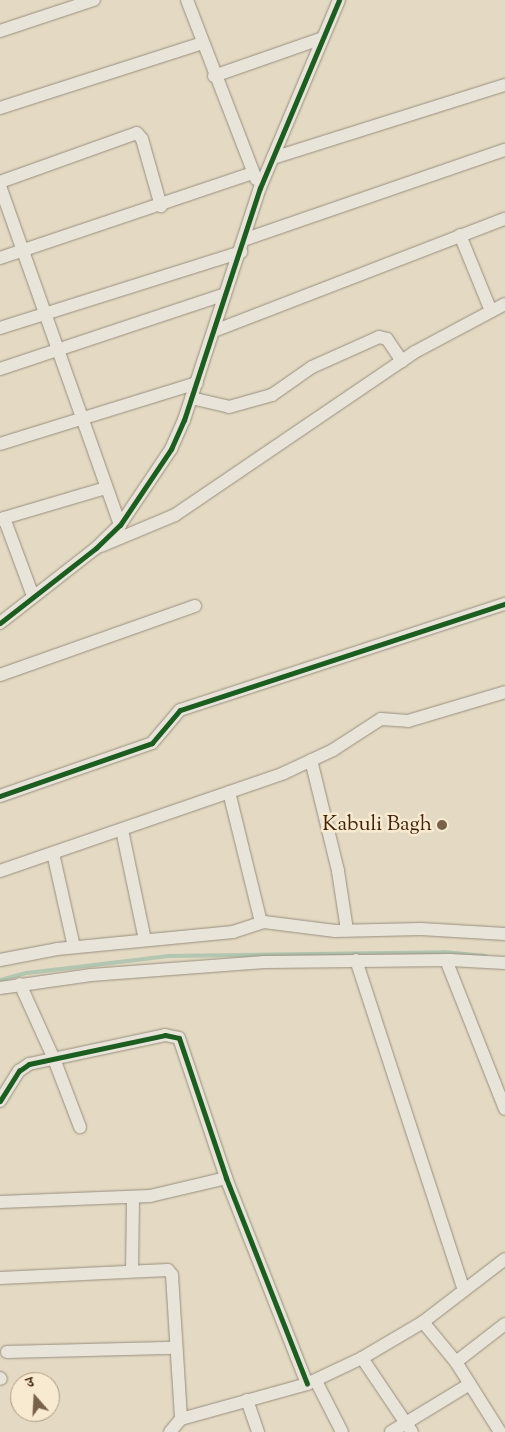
<!DOCTYPE html>
<html>
<head>
<meta charset="utf-8">
<style>
	body { margin:0 }
	#map { position:relative; width:505px; height:1432px; overflow:hidden; background:#e4dac3; font-family:"Sorts Mill Goudy","Noto Serif Devanagari",serif }
	div>[style] { position:absolute }
	.stream>* { height:4px; margin:-2px; padding:0 2px; transform-origin:2px; border-radius:2px; background:#b2c6b1 }
	.roads { filter:drop-shadow(0 0 1px #988e7e) drop-shadow(0 0 1px #988e7e) }
	.minor>* { height:12px; margin:-6px; padding:0 6px; transform-origin:6px; border-radius:6px; background:#e9e4d9 }
	.cycleway>* { height:5px; margin:-2.5px; padding:0 2.5px; transform-origin:2.5px; border-radius:2.5px; background:#1b5e20 }
	.dots>* { width:14px; height:14px; translate:-50% -50%; box-sizing:border-box; border:2px solid #f7ead0; border-radius:50% }
	span { translate:-50% -50%; white-space:nowrap; text-align:center; line-height:1.15; -webkit-text-stroke:5px #f7ead0; paint-order:stroke }
	.poi-label { font-size:21px; color:#3f2109 }
	.right { translate:-100% -50%; text-align:right }
	.north { position:absolute; left:10px; top:1372px; width:50px; height:50px; box-sizing:border-box; background:#f7ead0; border:1px solid #ad9a80; border-radius:50%; rotate:341deg; font-size:14px; font-weight:700; line-height:20px; text-align:center; color:#3f2109 }
	.north::after { content:''; display:block; margin:auto; width:18px; height:22px; background:#79624a; clip-path:polygon(50% 0,100% 100%,50% 72%,0 100%) }
</style>
</head>
<body>
<div id="map">
	<div class="stream">
		<i style="left:0;top:980px;width:28px;rotate:-15deg"></i>
		<i style="left:27px;top:973px;width:143px;rotate:-6.8deg"></i>
		<i style="left:169px;top:956px;width:275px;rotate:-0.8deg"></i>
		<i style="left:444px;top:952px;width:42px;rotate:5.4deg"></i>
	</div>
	<div class="roads">
		<div class="minor">
			<i style="left:187px;top:0;width:192px;rotate:68.9deg"></i>
			<i style="left:0;top:31px;width:99px;rotate:-18.3deg"></i>
			<i style="left:214px;top:76px;width:115px;rotate:-19.2deg"></i>
			<i style="left:0;top:108px;width:212px;rotate:-17.8deg"></i>
			<i style="left:273px;top:158px;width:243px;rotate:-17.5deg"></i>
			<i style="left:0;top:182px;width:145px;rotate:-19.7deg"></i>
			<i style="left:137px;top:133px;width:8px;rotate:50deg"></i>
			<i style="left:142px;top:139px;width:70px;rotate:74.2deg"></i>
			<i style="left:0;top:186px;width:360px;rotate:70.5deg"></i>
			<i style="left:460px;top:235px;width:82px;rotate:67.8deg"></i>
			<i style="left:246px;top:239px;width:274px;rotate:-19deg"></i>
			<i style="left:0;top:258px;width:267px;rotate:-18.6deg"></i>
			<i style="left:0;top:328px;width:253px;rotate:-17.5deg"></i>
			<i style="left:214px;top:331px;width:312px;rotate:-21.1deg"></i>
			<i style="left:0;top:369px;width:237px;rotate:-18.4deg"></i>
			<i style="left:191px;top:398px;width:39px;rotate:13deg"></i>
			<i style="left:229px;top:407px;width:45px;rotate:-15.6deg"></i>
			<i style="left:272px;top:395px;width:49px;rotate:-35deg"></i>
			<i style="left:312px;top:367px;width:73px;rotate:-24.1deg"></i>
			<i style="left:379px;top:337px;width:8px;rotate:14deg"></i>
			<i style="left:387px;top:339px;width:27px;rotate:56deg"></i>
			<i style="left:0;top:444px;width:206px;rotate:-17.2deg"></i>
			<i style="left:4px;top:518px;width:106px;rotate:-16.4deg"></i>
			<i style="left:0;top:520px;width:4px;rotate:-27deg"></i>
			<i style="left:4px;top:518px;width:83px;rotate:69.6deg"></i>
			<i style="left:101px;top:546px;width:80px;rotate:-22.7deg"></i>
			<i style="left:175px;top:515px;width:290px;rotate:-34.2deg"></i>
			<i style="left:415px;top:352px;width:102px;rotate:-28.1deg"></i>
			<i style="left:0;top:623px;width:122px;rotate:-38deg"></i>
			<i style="left:96px;top:548px;width:33px;rotate:-44deg"></i>
			<i style="left:120px;top:525px;width:92px;rotate:-56.1deg"></i>
			<i style="left:171px;top:449px;width:32px;rotate:-66deg"></i>
			<i style="left:184px;top:420px;width:244px;rotate:-71.9deg"></i>
			<i style="left:260px;top:188px;width:204px;rotate:-67.2deg"></i>
			<i style="left:0;top:675px;width:207px;rotate:-19.5deg"></i>
			<i style="left:311px;top:760px;width:114px;rotate:76.3deg"></i>
			<i style="left:338px;top:871px;width:60px;rotate:81.3deg"></i>
			<i style="left:229px;top:792px;width:134px;rotate:76.2deg"></i>
			<i style="left:0;top:796px;width:161px;rotate:-19.2deg"></i>
			<i style="left:152px;top:743px;width:43px;rotate:-49.7deg"></i>
			<i style="left:180px;top:710px;width:342px;rotate:-18.1deg"></i>
			<i style="left:122px;top:830px;width:112px;rotate:78.2deg"></i>
			<i style="left:53px;top:853px;width:96px;rotate:77.4deg"></i>
			<i style="left:0;top:871px;width:300px;rotate:-19deg"></i>
			<i style="left:284px;top:773px;width:54px;rotate:-25.1deg"></i>
			<i style="left:333px;top:750px;width:57px;rotate:-32.9deg"></i>
			<i style="left:381px;top:719px;width:27px;rotate:4deg"></i>
			<i style="left:408px;top:721px;width:101px;rotate:-16.6deg"></i>
			<i style="left:0;top:960px;width:58px;rotate:-10.9deg"></i>
			<i style="left:57px;top:949px;width:177px;rotate:-5.5deg"></i>
			<i style="left:233px;top:932px;width:33px;rotate:-18deg"></i>
			<i style="left:264px;top:922px;width:72px;rotate:7.2deg"></i>
			<i style="left:335px;top:931px;width:86px;rotate:-1.3deg"></i>
			<i style="left:421px;top:929px;width:84px;rotate:3.4deg"></i>
			<i style="left:356px;top:960px;width:347px;rotate:71.9deg"></i>
			<i style="left:446px;top:960px;width:160px;rotate:68.4deg"></i>
			<i style="left:20px;top:984px;width:82px;rotate:65.6deg"></i>
			<i style="left:54px;top:1059px;width:73px;rotate:69.1deg"></i>
			<i style="left:0;top:988px;width:92px;rotate:-8.1deg"></i>
			<i style="left:91px;top:975px;width:174px;rotate:-4.3deg"></i>
			<i style="left:265px;top:962px;width:185px;rotate:-0.6deg"></i>
			<i style="left:450px;top:960px;width:55px;rotate:3.1deg"></i>
			<i style="left:0;top:1101px;width:36px;rotate:-58deg"></i>
			<i style="left:19px;top:1071px;width:12px;rotate:-35deg"></i>
			<i style="left:29px;top:1064px;width:139px;rotate:-12deg"></i>
			<i style="left:165px;top:1035px;width:14px;rotate:12deg"></i>
			<i style="left:179px;top:1038px;width:148px;rotate:71.4deg"></i>
			<i style="left:226px;top:1178px;width:221px;rotate:68.5deg"></i>
			<i style="left:0;top:1202px;width:150px;rotate:-2.3deg"></i>
			<i style="left:150px;top:1196px;width:78px;rotate:-13.3deg"></i>
			<i style="left:132px;top:1271px;width:74px;rotate:-89.2deg"></i>
			<i style="left:0;top:1278px;width:168px;rotate:-2.7deg"></i>
			<i style="left:168px;top:1270px;width:6px;rotate:51deg"></i>
			<i style="left:172px;top:1275px;width:144px;rotate:86.4deg"></i>
			<i style="left:423px;top:1322px;width:52px;rotate:50.5deg"></i>
			<i style="left:456px;top:1362px;width:83px;rotate:57.8deg"></i>
			<i style="left:7px;top:1352px;width:169px;rotate:-1.4deg"></i>
			<i style="left:362px;top:1358px;width:89px;rotate:56deg"></i>
			<i style="left:456px;top:1362px;width:62px;rotate:-37.8deg"></i>
			<i style="left:0;top:1378px;width:1px;rotate:45deg"></i>
			<i style="left:316px;top:1381px;width:57px;rotate:63deg"></i>
			<i style="left:247px;top:1400px;width:34px;rotate:71deg"></i>
			<i style="left:170px;top:1432px;width:17px;rotate:-50deg"></i>
			<i style="left:181px;top:1419px;width:131px;rotate:-15.5deg"></i>
			<i style="left:307px;top:1384px;width:61px;rotate:-25.3deg"></i>
			<i style="left:362px;top:1358px;width:71px;rotate:-30.5deg"></i>
			<i style="left:423px;top:1322px;width:103px;rotate:-37.5deg"></i>
			<i style="left:391px;top:1432px;width:92px;rotate:-31.3deg"></i>
		</div>
	</div>
	<div class="cycleway">
		<i style="left:0;top:623px;width:122px;rotate:-38deg"></i>
		<i style="left:96px;top:548px;width:33px;rotate:-44deg"></i>
		<i style="left:120px;top:525px;width:92px;rotate:-56.1deg"></i>
		<i style="left:171px;top:449px;width:32px;rotate:-66deg"></i>
		<i style="left:184px;top:420px;width:244px;rotate:-71.9deg"></i>
		<i style="left:260px;top:188px;width:204px;rotate:-67.2deg"></i>
		<i style="left:0;top:796px;width:161px;rotate:-19.2deg"></i>
		<i style="left:152px;top:743px;width:43px;rotate:-49.7deg"></i>
		<i style="left:180px;top:710px;width:342px;rotate:-18.1deg"></i>
		<i style="left:0;top:1101px;width:36px;rotate:-58deg"></i>
		<i style="left:19px;top:1071px;width:12px;rotate:-35deg"></i>
		<i style="left:29px;top:1064px;width:139px;rotate:-12deg"></i>
		<i style="left:165px;top:1035px;width:14px;rotate:12deg"></i>
		<i style="left:179px;top:1038px;width:148px;rotate:71.4deg"></i>
		<i style="left:226px;top:1178px;width:221px;rotate:68.5deg"></i>
	</div>
	<div class="dots">
		<i style="left:442px;top:825px;background:#79624a"></i>
	</div>
	<div class="poi-label">
		<span class="right" style="left:432px;top:825px">Kabuli Bagh</span>
	</div>
	<div class="north">उ</div>
</div>
</body>
</html>
